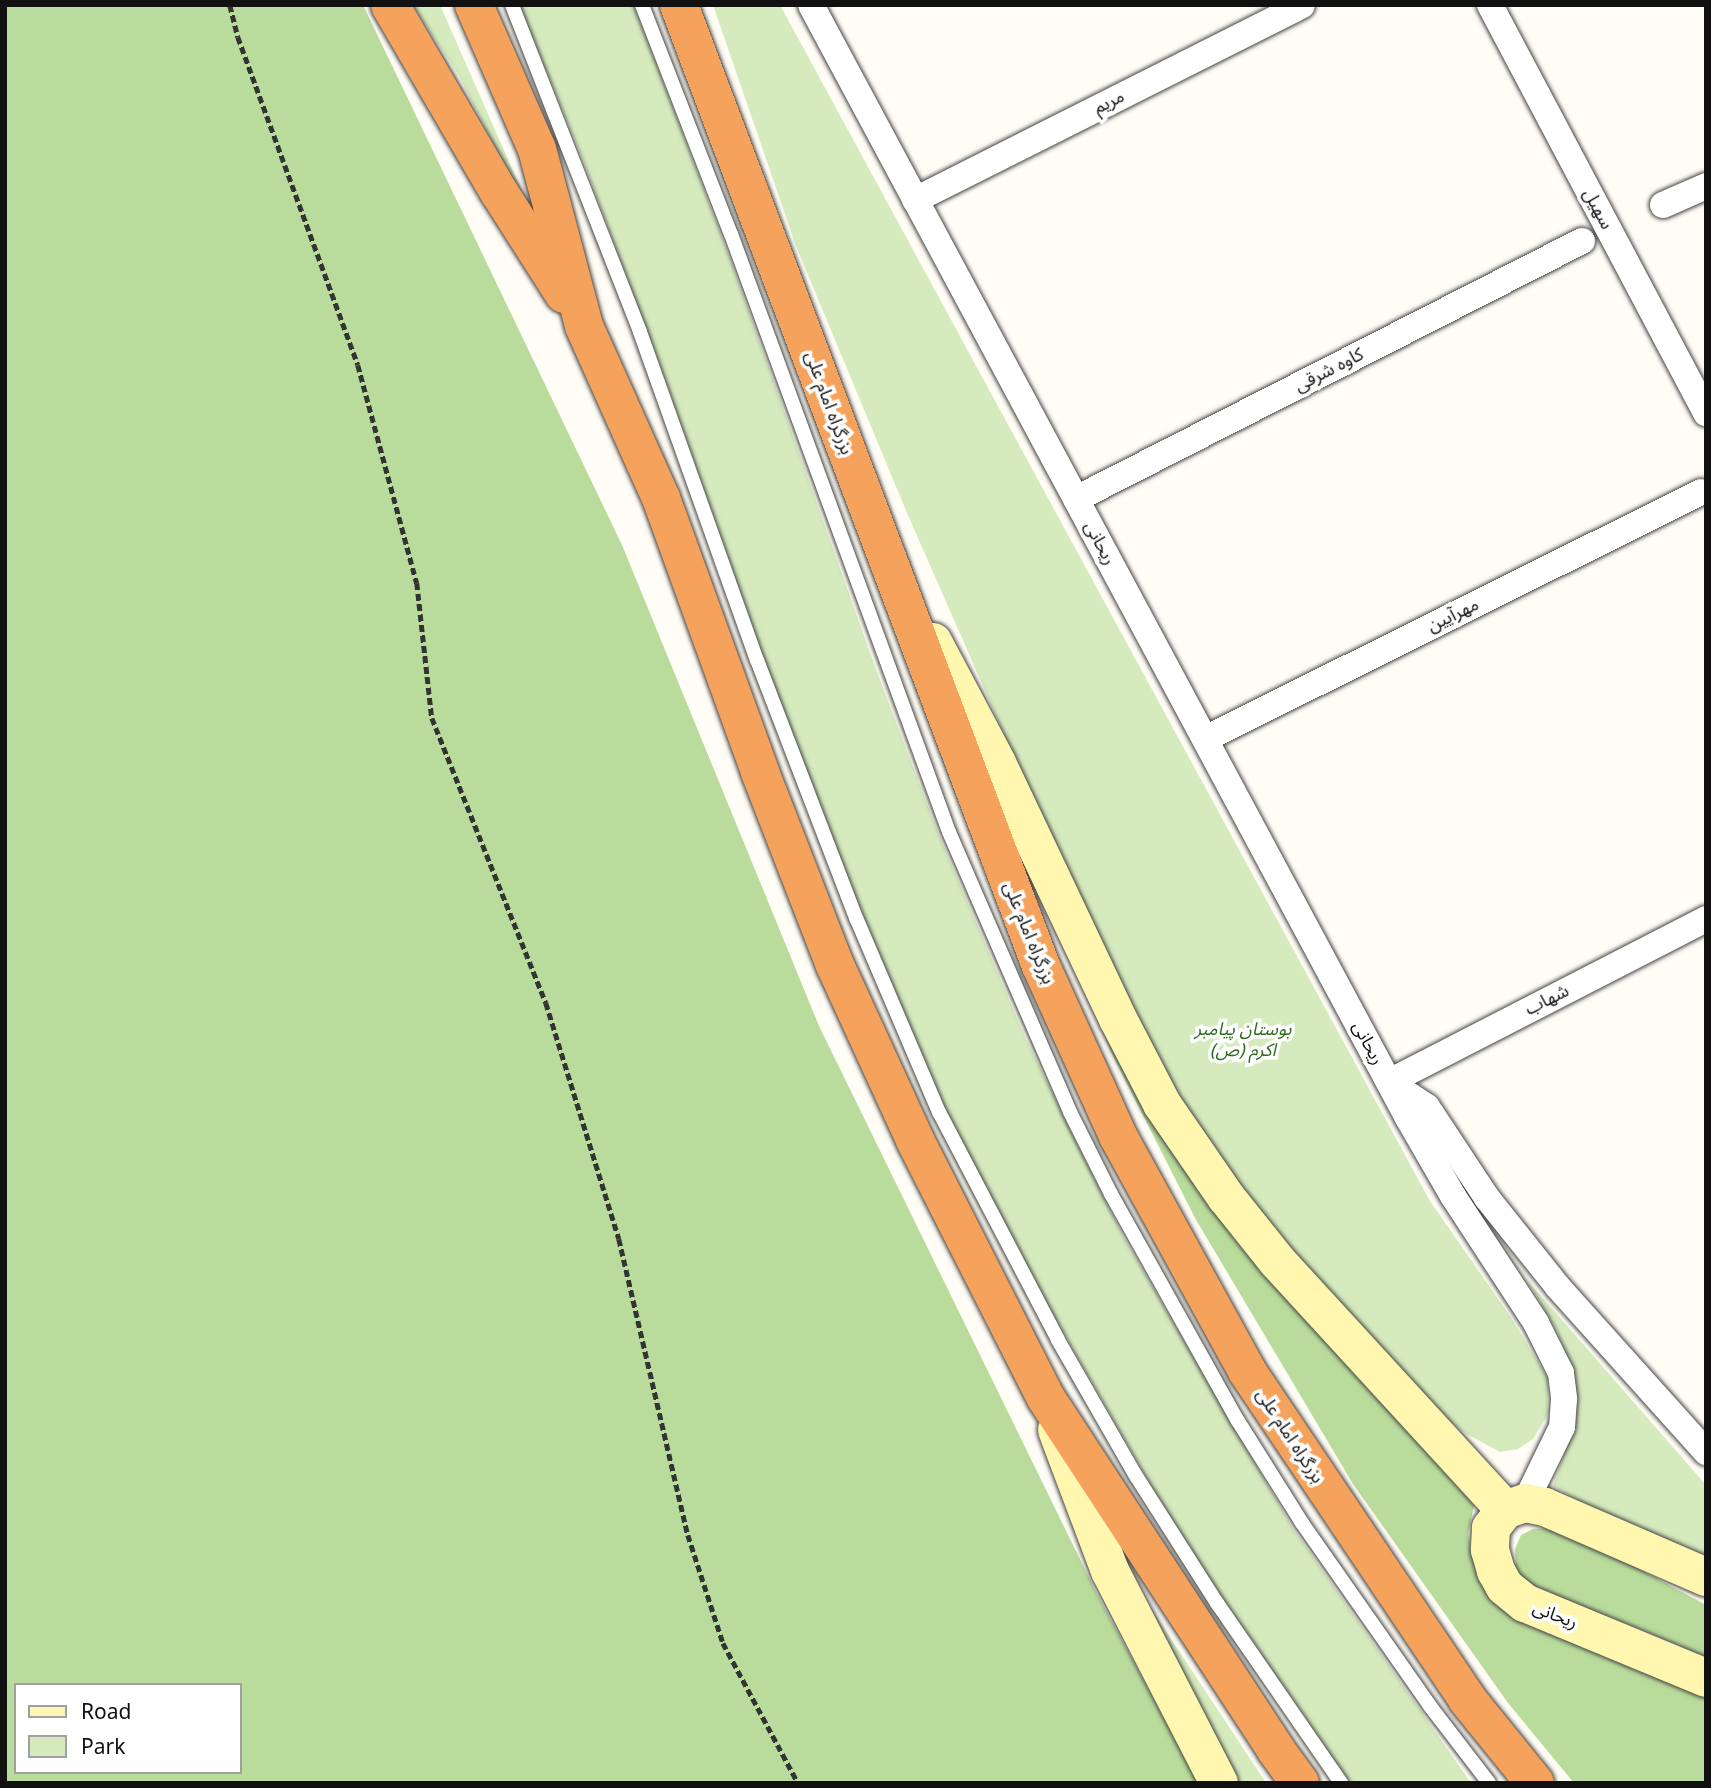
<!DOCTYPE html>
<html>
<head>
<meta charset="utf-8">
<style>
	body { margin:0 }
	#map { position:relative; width:1711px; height:1788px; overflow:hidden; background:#fffdf5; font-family:Georgia,"Noto Sans Arabic",serif }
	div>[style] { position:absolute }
	.green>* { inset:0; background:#d5ebbd }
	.forest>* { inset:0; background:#b9dc9c }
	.path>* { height:4.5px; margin-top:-2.25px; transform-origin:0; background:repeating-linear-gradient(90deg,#333 0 7px,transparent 0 10.5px) }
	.roads { filter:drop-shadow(0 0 2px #444) drop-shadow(0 0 2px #444) }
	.lane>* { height:14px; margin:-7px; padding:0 7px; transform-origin:7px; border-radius:7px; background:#fff }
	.street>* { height:26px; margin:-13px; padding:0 13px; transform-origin:13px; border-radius:13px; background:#fff }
	.secondary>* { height:38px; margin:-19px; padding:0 19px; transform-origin:19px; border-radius:19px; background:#fff6b0 }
	.highway>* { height:38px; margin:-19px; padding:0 19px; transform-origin:19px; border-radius:19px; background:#f5a25d }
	span { translate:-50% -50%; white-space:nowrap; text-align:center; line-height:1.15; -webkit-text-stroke:7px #fff; paint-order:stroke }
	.street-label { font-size:18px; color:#111 }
	.park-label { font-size:18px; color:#2f6b1f; font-style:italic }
	.frame { position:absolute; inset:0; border:7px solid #111; pointer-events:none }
	.legend { position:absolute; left:14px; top:1683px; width:228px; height:91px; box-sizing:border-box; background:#fff; border:2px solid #a0a0a0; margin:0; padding:9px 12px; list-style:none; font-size:21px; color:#111 }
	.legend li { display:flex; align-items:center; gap:14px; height:35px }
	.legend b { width:35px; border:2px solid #a0a0a0 }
</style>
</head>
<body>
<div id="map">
	<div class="green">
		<i style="clip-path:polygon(413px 5px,440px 5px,550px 255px,459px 76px)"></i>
		<i style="clip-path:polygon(519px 5px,634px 5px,729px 256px,874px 664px,940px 838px,1025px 1037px,1123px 1236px,1292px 1527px,1471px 1783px,1350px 1783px,1179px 1534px,1012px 1242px,946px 1112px,850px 884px,797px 752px,669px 390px,583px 159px)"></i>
		<i style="clip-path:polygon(713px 5px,780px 5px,1430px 1201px,1512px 1319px,1548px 1379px,1547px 1416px,1533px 1439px,1518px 1449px,1500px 1452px,1463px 1432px,1440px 1413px,1248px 1205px,1201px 1139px,1077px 900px,907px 513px,796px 246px)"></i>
		<i style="clip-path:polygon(1527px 1280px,1706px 1485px,1706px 1560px,1591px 1508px,1553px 1486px,1576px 1421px,1574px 1378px,1557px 1331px)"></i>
		<i style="clip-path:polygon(1119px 1560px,1266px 1783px,1238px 1783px)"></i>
	</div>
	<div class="forest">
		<i style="clip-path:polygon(evenodd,5px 5px,363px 5px,622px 545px,819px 1026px,1097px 1594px,1199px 1783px,6px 1783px,5px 5px,16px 1685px,240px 1685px,240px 1772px,16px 1772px,16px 1685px)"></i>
		<i style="clip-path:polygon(1012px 823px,1230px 1223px,1474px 1505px,1468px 1534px,1472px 1557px,1706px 1690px,1706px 1783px,1574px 1783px,1508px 1703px,1353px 1484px,1195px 1218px,1112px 1054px)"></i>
		<i style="clip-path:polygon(1548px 1528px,1628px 1563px,1706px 1605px,1706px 1657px,1637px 1628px,1529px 1588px,1516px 1571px,1515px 1549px,1521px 1535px,1533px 1529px)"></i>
	</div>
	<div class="path">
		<i style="left:230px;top:5px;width:33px;rotate:76deg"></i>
		<i style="left:238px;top:37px;width:349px;rotate:69.9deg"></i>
		<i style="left:358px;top:365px;width:226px;rotate:74.9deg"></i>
		<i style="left:417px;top:583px;width:136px;rotate:83.7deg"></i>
		<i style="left:432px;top:718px;width:307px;rotate:68.2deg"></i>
		<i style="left:546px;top:1003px;width:247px;rotate:72.8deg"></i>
		<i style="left:619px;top:1239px;width:304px;rotate:76.9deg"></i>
		<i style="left:688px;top:1535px;width:114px;rotate:72deg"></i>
		<i style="left:723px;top:1643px;width:159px;rotate:61.8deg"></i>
	</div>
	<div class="roads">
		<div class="lane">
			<i style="left:512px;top:5px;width:351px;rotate:68.6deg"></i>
			<i style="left:640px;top:332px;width:348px;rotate:70.4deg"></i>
			<i style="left:757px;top:660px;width:279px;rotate:69deg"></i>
			<i style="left:857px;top:920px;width:209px;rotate:66.9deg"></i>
			<i style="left:939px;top:1112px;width:257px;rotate:62.4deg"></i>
			<i style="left:1058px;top:1340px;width:157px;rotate:60.2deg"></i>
			<i style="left:1136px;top:1476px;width:151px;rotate:57.5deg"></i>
			<i style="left:1217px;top:1603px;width:219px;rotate:55.4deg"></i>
			<i style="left:642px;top:5px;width:246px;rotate:68.8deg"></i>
			<i style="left:731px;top:234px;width:636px;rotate:69.97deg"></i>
			<i style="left:949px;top:832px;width:305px;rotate:66.6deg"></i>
			<i style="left:1070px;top:1112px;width:92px;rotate:63.4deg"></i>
			<i style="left:1111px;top:1194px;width:260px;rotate:60.8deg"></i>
			<i style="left:1238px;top:1421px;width:120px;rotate:57.9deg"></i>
			<i style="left:1302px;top:1523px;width:223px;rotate:55deg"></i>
			<i style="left:1430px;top:1706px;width:97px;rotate:52.5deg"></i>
		</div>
		<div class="street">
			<i style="left:811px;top:5px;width:1263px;rotate:61.79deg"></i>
			<i style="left:1408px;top:1118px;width:90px;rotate:60deg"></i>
			<i style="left:1453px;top:1196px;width:152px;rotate:56.8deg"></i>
			<i style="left:1536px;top:1323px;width:56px;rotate:63.4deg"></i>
			<i style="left:1561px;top:1373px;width:26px;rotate:83deg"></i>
			<i style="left:1564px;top:1399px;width:28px;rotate:94deg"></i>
			<i style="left:1562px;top:1427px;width:85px;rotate:116deg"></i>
			<i style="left:1490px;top:5px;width:462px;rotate:62.1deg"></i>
			<i style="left:915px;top:200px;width:433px;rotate:-26.7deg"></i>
			<i style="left:1663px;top:205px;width:47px;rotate:-23.8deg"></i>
			<i style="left:1076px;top:499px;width:568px;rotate:-27.02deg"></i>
			<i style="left:1205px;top:739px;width:554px;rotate:-26.47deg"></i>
			<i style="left:1389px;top:1082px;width:356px;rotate:-27.2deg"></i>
			<i style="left:1391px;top:1083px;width:43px;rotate:33.7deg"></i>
			<i style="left:1427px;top:1107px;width:109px;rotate:56.6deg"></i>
			<i style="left:1487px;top:1198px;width:114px;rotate:51.4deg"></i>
			<i style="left:1558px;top:1287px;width:222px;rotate:48.1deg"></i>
		</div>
		<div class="secondary">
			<i style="left:933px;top:642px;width:137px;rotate:62.1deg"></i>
			<i style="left:997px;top:763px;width:283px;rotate:64.7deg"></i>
			<i style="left:1118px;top:1019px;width:96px;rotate:62.6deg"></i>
			<i style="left:1162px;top:1104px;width:113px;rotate:55.5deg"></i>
			<i style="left:1226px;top:1197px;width:82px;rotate:51.4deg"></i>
			<i style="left:1277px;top:1261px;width:338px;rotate:47.5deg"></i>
			<i style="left:1057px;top:1430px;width:151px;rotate:69.4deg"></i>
			<i style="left:1110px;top:1571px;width:238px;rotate:62.8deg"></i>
			<i style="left:1706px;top:1577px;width:176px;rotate:-156.5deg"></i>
			<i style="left:1545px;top:1507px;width:20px;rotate:-169deg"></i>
			<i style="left:1525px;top:1503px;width:21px;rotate:161deg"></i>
			<i style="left:1505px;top:1510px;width:23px;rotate:128deg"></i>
			<i style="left:1491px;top:1528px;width:22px;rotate:93deg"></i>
			<i style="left:1490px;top:1550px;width:22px;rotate:74deg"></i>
			<i style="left:1496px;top:1571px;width:18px;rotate:61deg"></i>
			<i style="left:1505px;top:1587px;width:26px;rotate:39deg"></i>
			<i style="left:1525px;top:1603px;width:196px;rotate:22.5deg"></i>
		</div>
		<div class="highway">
			<i style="left:390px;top:5px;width:216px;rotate:59.8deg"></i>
			<i style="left:499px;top:192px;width:121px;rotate:57.5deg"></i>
			<i style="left:474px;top:5px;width:157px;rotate:66.4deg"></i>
			<i style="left:537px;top:149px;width:183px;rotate:75.1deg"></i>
			<i style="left:584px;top:326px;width:188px;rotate:65.9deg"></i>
			<i style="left:661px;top:498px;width:291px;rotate:70.1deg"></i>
			<i style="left:760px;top:772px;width:207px;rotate:68.8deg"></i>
			<i style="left:835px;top:965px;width:192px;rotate:65.4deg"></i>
			<i style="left:915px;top:1140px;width:289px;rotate:63.1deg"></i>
			<i style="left:1046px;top:1398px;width:420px;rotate:56.8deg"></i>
			<i style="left:1276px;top:1750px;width:41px;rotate:54deg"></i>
			<i style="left:679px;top:5px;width:1027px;rotate:69.36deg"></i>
			<i style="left:1041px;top:966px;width:187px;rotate:65.6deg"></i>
			<i style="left:1118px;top:1136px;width:268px;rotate:61.2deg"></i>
			<i style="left:1247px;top:1371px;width:395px;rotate:56.1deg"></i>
			<i style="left:1467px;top:1699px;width:108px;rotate:51deg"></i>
		</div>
	</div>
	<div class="street-label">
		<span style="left:1109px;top:102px;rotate:-27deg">مریم</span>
		<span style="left:1598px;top:209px;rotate:62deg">سهیل</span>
		<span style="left:1329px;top:370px;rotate:-27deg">کاوه شرقی</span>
		<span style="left:829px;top:403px;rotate:70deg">بزرگراه امام علی</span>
		<span style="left:1100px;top:543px;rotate:62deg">ریحانی</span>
		<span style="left:1453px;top:615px;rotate:-26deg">مهرآیین</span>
		<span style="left:1029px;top:933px;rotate:68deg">بزرگراه امام علی</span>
		<span style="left:1547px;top:1000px;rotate:-27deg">شهاب</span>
		<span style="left:1368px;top:1043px;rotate:62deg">ریحانی</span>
		<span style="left:1290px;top:1436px;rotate:57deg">بزرگراه امام علی</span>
		<span style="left:1555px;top:1615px;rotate:21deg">ریحانی</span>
	</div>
	<div class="park-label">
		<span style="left:1243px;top:1040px">بوستان پیامبر<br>اکرم (ص)</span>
	</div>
	<div class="frame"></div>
	<ul class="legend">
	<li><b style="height:9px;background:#fff6b0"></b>Road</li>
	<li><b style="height:19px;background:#d5ebbd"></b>Park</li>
	</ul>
</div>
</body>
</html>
